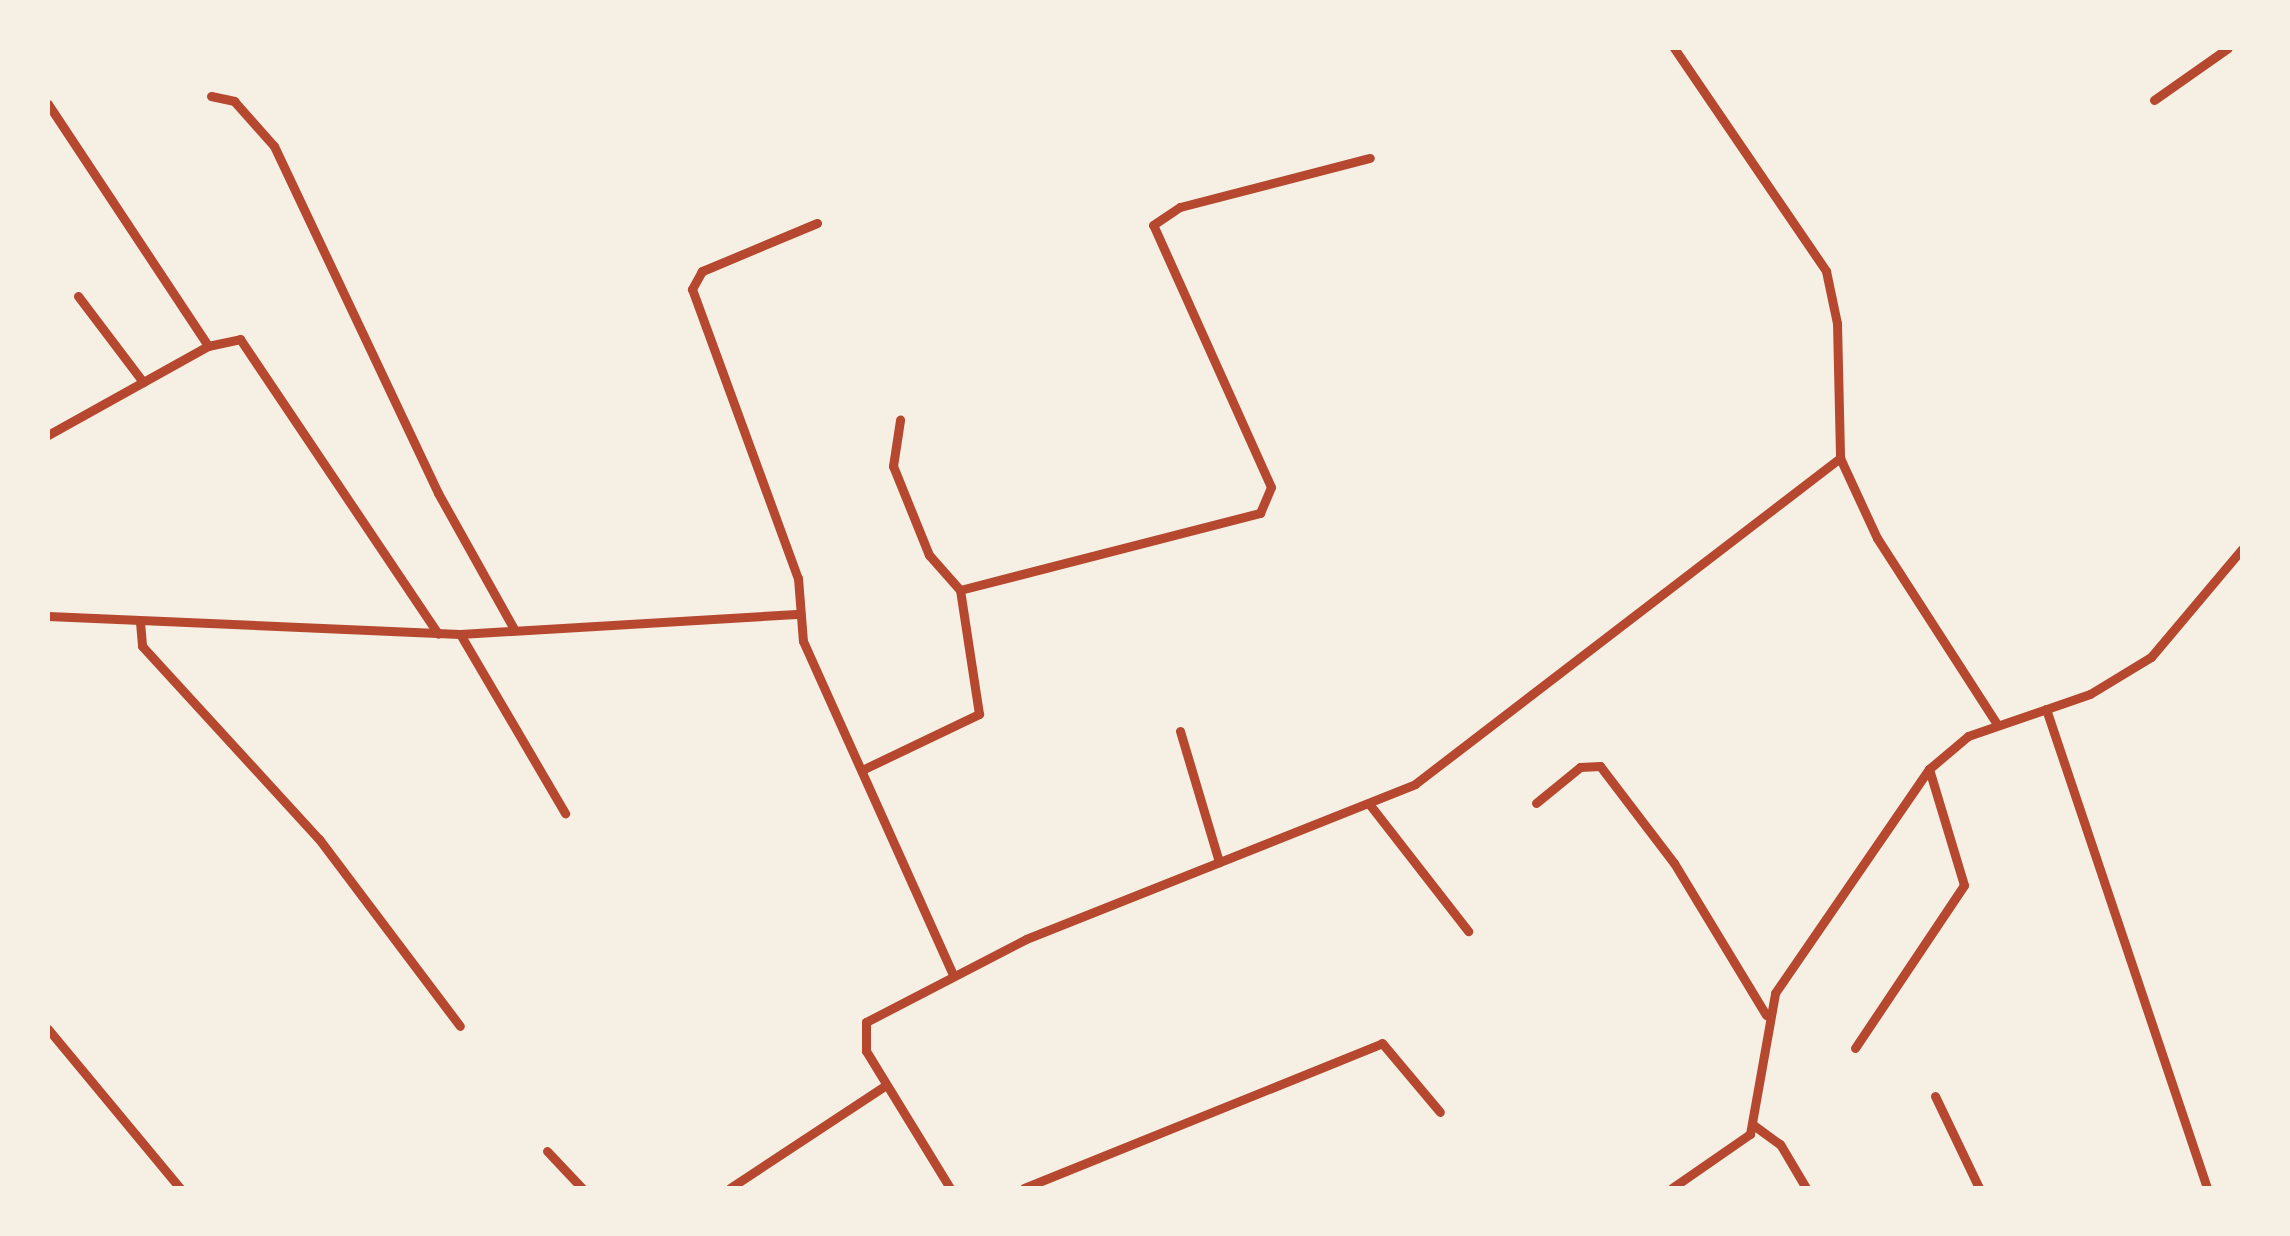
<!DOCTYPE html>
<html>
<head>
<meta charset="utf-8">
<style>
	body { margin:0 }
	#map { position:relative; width:2290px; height:1236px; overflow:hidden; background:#f6efe4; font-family:"Space Grotesk",sans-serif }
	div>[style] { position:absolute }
	.minor>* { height:9px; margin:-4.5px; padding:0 4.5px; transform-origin:4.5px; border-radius:4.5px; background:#b5482f }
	span { translate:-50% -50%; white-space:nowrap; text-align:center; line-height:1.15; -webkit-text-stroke:10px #f6efe4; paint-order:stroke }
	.frame { position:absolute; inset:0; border:50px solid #f6efe4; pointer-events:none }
</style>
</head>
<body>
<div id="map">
	<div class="minor">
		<i style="left:1674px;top:48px;width:270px;rotate:55.7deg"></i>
		<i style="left:1826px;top:271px;width:53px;rotate:78.1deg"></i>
		<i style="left:1837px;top:323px;width:135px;rotate:88.7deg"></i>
		<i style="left:1840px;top:458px;width:88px;rotate:65.2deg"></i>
		<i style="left:1877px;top:538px;width:220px;rotate:57.2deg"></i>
		<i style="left:211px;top:96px;width:24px;rotate:12deg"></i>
		<i style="left:234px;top:101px;width:60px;rotate:48.4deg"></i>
		<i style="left:274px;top:146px;width:384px;rotate:64.7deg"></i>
		<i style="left:438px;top:493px;width:156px;rotate:60.8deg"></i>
		<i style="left:2154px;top:100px;width:90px;rotate:-35.1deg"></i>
		<i style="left:48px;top:104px;width:290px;rotate:56.5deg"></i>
		<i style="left:817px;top:223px;width:125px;rotate:157.3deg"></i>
		<i style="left:702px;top:271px;width:21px;rotate:119deg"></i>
		<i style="left:692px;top:289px;width:308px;rotate:69.9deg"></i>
		<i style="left:798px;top:578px;width:63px;rotate:85.5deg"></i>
		<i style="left:803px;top:641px;width:363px;rotate:65.8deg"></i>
		<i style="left:78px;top:296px;width:108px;rotate:52.9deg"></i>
		<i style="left:48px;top:435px;width:183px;rotate:-29.1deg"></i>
		<i style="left:208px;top:346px;width:33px;rotate:-12deg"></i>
		<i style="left:240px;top:339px;width:355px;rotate:56.1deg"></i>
		<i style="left:960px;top:590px;width:310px;rotate:-14.4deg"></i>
		<i style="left:1260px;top:513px;width:28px;rotate:-67deg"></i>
		<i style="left:1271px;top:487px;width:287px;rotate:-114.2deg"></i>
		<i style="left:1153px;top:225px;width:32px;rotate:-34deg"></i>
		<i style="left:1180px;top:207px;width:196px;rotate:-14.5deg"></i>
		<i style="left:48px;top:616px;width:412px;rotate:2.5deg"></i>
		<i style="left:460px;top:634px;width:341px;rotate:-3.4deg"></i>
		<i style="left:140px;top:622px;width:24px;rotate:85deg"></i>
		<i style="left:142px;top:646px;width:262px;rotate:47.5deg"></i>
		<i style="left:319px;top:839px;width:234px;rotate:53deg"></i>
		<i style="left:460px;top:634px;width:208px;rotate:59.6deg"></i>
		<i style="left:2046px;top:709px;width:505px;rotate:71.42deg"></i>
		<i style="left:1180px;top:731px;width:137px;rotate:73.4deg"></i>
		<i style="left:862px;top:770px;width:130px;rotate:-25.6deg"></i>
		<i style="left:979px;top:714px;width:125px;rotate:-98.7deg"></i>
		<i style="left:960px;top:590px;width:47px;rotate:-131.5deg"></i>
		<i style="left:929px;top:555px;width:96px;rotate:-112deg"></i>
		<i style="left:893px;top:466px;width:47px;rotate:-81.3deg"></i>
		<i style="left:1536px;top:803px;width:57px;rotate:-39.3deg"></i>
		<i style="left:1580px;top:767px;width:20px;rotate:-3deg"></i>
		<i style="left:1600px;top:766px;width:122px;rotate:52.7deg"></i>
		<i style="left:1674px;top:863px;width:178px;rotate:58.8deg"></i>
		<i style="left:1370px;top:805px;width:160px;rotate:52.1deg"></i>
		<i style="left:48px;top:1029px;width:207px;rotate:50.3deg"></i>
		<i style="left:1855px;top:1048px;width:196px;rotate:-56.2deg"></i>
		<i style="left:1964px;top:885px;width:121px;rotate:-106.8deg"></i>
		<i style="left:1935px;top:1096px;width:102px;rotate:64.4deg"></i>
		<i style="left:1752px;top:1124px;width:34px;rotate:36deg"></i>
		<i style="left:1780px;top:1144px;width:51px;rotate:59.4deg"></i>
		<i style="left:547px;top:1151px;width:51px;rotate:46.6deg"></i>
		<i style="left:730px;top:1188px;width:187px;rotate:-33.4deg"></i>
		<i style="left:950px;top:1188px;width:161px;rotate:-121.5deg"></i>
		<i style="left:866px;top:1051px;width:29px;rotate:-90deg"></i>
		<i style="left:866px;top:1022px;width:180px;rotate:-27.4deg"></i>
		<i style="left:1026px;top:939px;width:419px;rotate:-21.7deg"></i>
		<i style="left:1415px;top:784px;width:536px;rotate:-37.49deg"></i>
		<i style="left:1024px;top:1188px;width:386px;rotate:-22deg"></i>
		<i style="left:1382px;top:1043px;width:90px;rotate:50deg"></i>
		<i style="left:1672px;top:1188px;width:95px;rotate:-34.7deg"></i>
		<i style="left:1750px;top:1134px;width:143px;rotate:-79.9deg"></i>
		<i style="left:1775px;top:993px;width:272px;rotate:-55.5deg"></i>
		<i style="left:1929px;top:769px;width:51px;rotate:-40.2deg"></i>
		<i style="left:1968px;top:736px;width:129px;rotate:-19deg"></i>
		<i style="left:2090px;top:694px;width:71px;rotate:-31.2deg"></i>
		<i style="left:2151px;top:657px;width:141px;rotate:-49.9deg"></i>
	</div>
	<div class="frame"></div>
</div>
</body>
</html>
